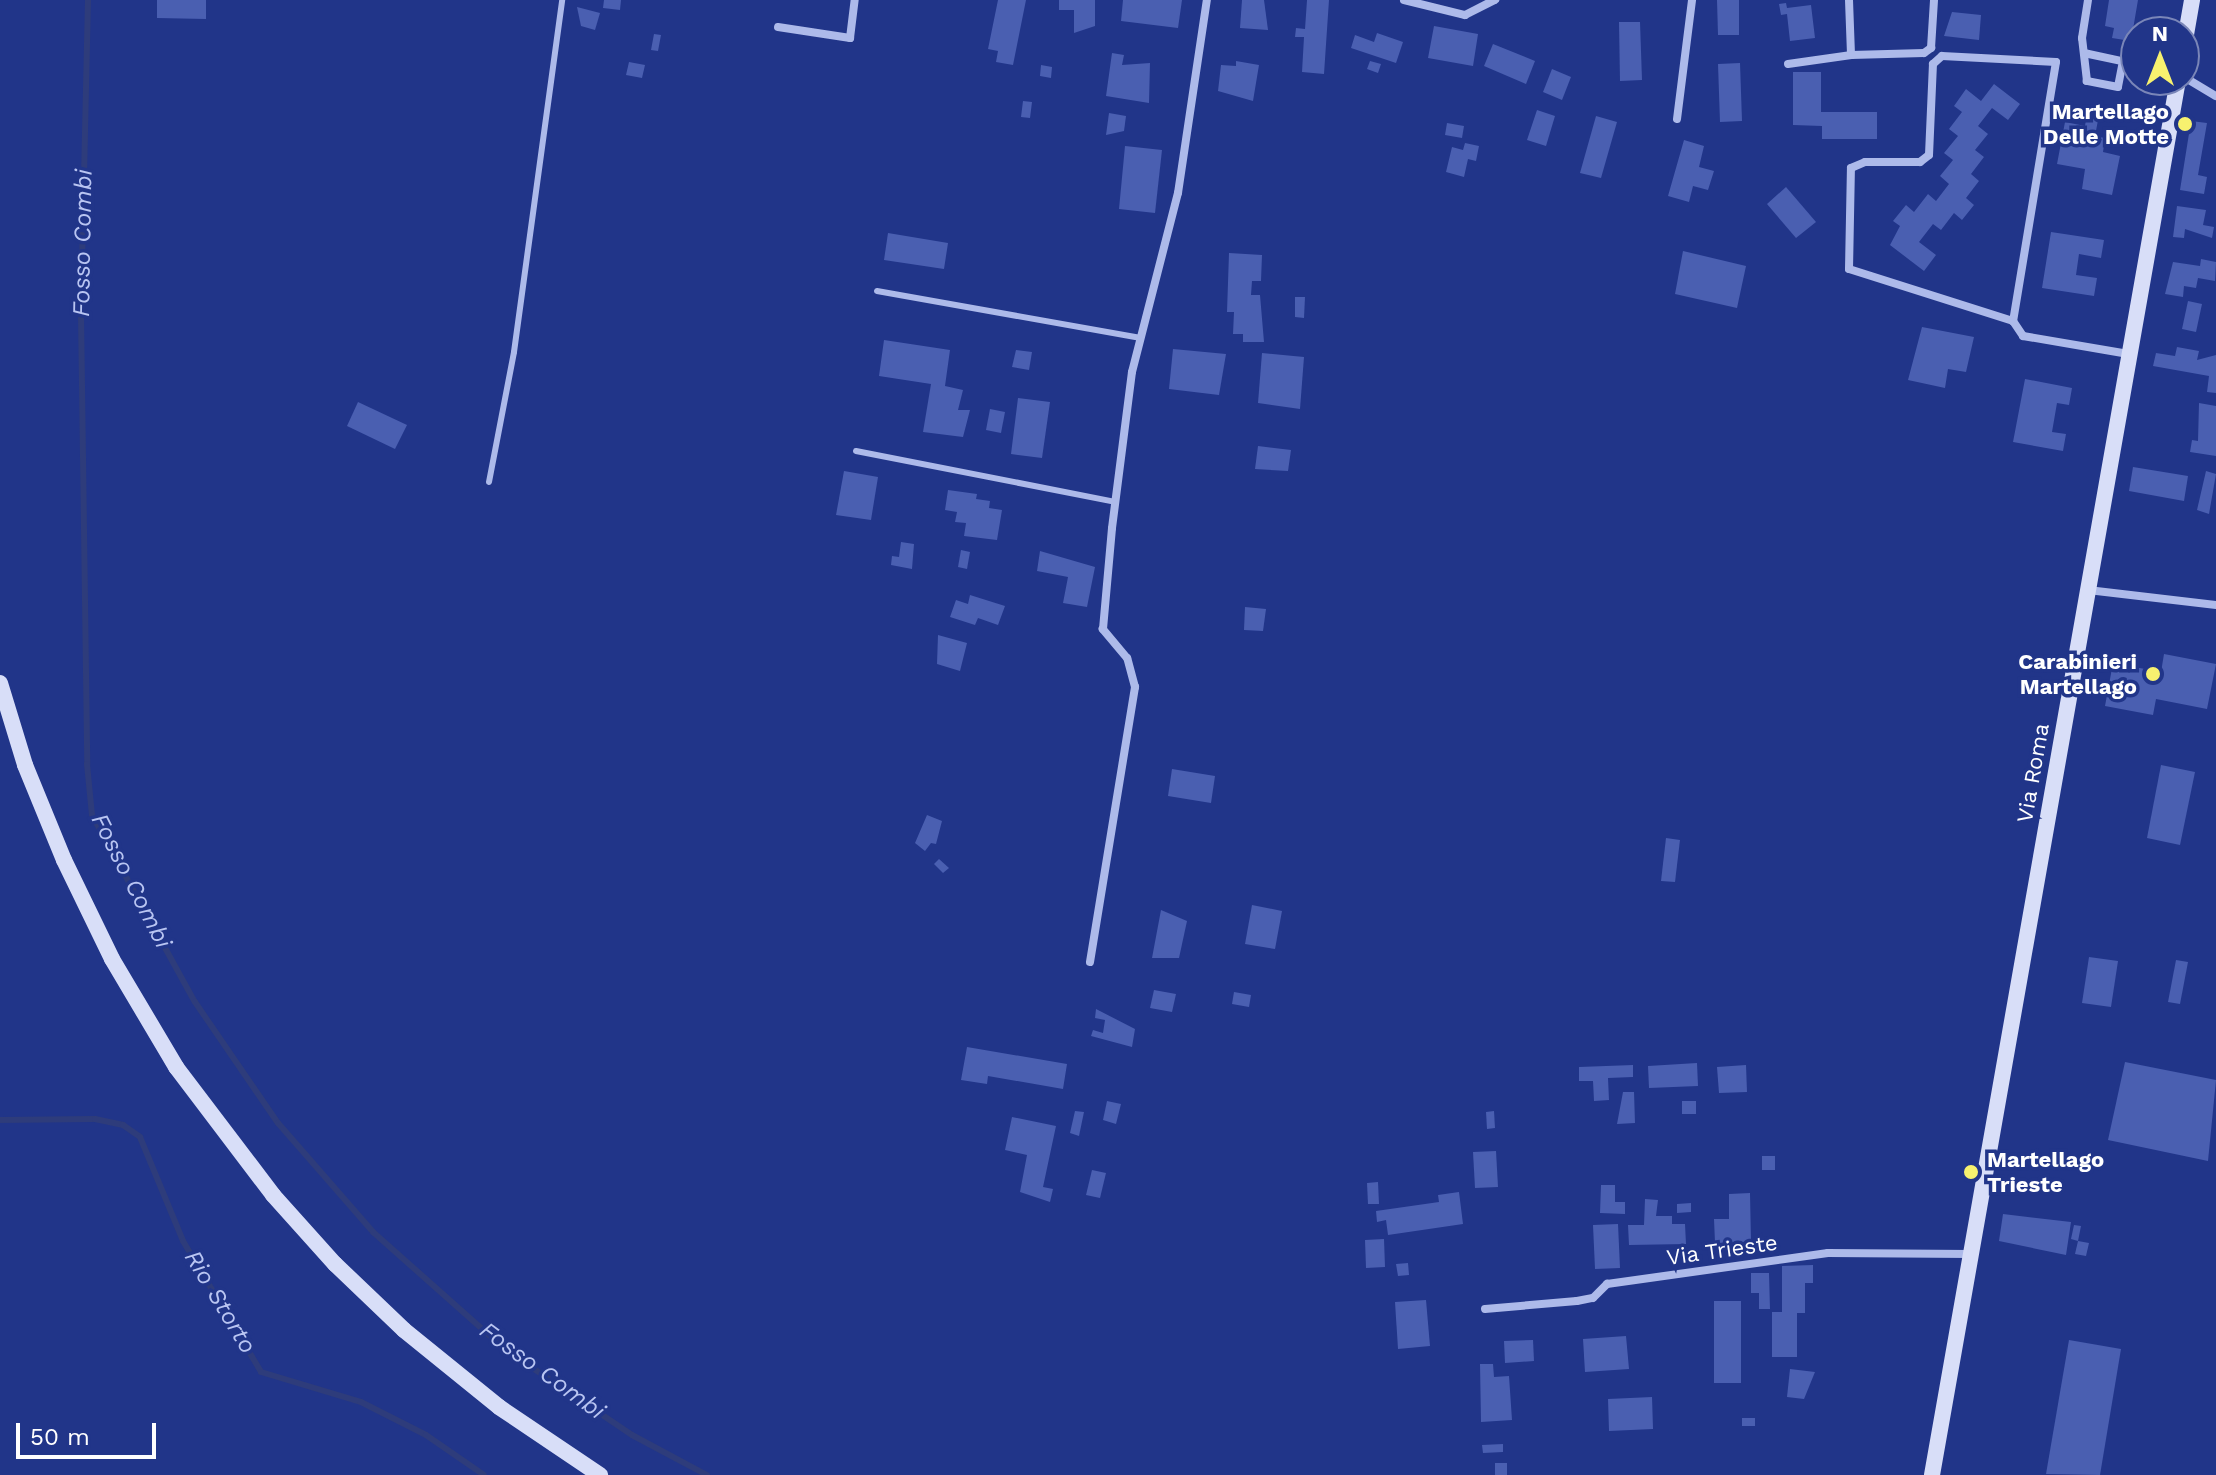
<!DOCTYPE html>
<html>
<head>
<meta charset="utf-8">
<style>
	body { margin:0 }
	#map { position:relative; width:2216px; height:1475px; overflow:hidden; background:#213589; font-family:"Work Sans",sans-serif }
	div>[style] { position:absolute }
	.stream>* { height:6px; margin:-3px; padding:0 3px; transform-origin:3px; border-radius:3px; background:#2e3c7b }
	.building>* { inset:0; background:#4a5fb1 }
	.lane>* { height:6px; margin:-3px; padding:0 3px; transform-origin:3px; border-radius:3px; background:#adbaea }
	.street>* { height:8px; margin:-4px; padding:0 4px; transform-origin:4px; border-radius:4px; background:#adbaea }
	.secondary>* { height:16px; margin:-8px; padding:0 8px; transform-origin:8px; border-radius:8px; background:#d8def8 }
	.dots>* { width:22px; height:22px; translate:-50% -50%; box-sizing:border-box; border:4px solid #213589; border-radius:50% }
	span { translate:-50% -50%; white-space:nowrap; text-align:center; line-height:1.15; -webkit-text-stroke:7px #213589; paint-order:stroke }
	.poi-label { font-size:22px; color:#fff; font-weight:700 }
	.right { translate:-100% -50%; text-align:right }
	.left { translate:0 -50%; text-align:left }
	.street-label { font-size:22px; color:#fff }
	.water-label { font-size:24px; color:#b9c5f2; font-style:italic }
	.north { position:absolute; left:2120px; top:16px; width:80px; height:80px; box-sizing:border-box; background:#213589; border:2px solid #7a86b8; border-radius:50%; rotate:0deg; font-size:22px; font-weight:700; line-height:32px; text-align:center; color:#fff }
	.north::after { content:''; display:block; margin:auto; width:28px; height:36px; background:#f7f16f; clip-path:polygon(50% 0,100% 100%,50% 72%,0 100%) }
	.scale { position:absolute; left:16px; top:1423px; width:140px; height:36px; box-sizing:border-box; border:4px solid #fff; border-top:0; padding-left:10px; font-size:24px; line-height:28px; white-space:nowrap; color:#fff; -webkit-text-stroke:6px #213589; paint-order:stroke }
</style>
</head>
<body>
<div id="map">
	<div class="stream">
		<i style="left:88px;top:0;width:314px;rotate:91.3deg"></i>
		<i style="left:81px;top:314px;width:450px;rotate:89.2deg"></i>
		<i style="left:87px;top:764px;width:51px;rotate:84.4deg"></i>
		<i style="left:92px;top:815px;width:213px;rotate:61.2deg"></i>
		<i style="left:195px;top:1002px;width:147px;rotate:55.6deg"></i>
		<i style="left:278px;top:1123px;width:145px;rotate:48.9deg"></i>
		<i style="left:373px;top:1232px;width:178px;rotate:41.6deg"></i>
		<i style="left:506px;top:1350px;width:152px;rotate:34deg"></i>
		<i style="left:632px;top:1435px;width:85px;rotate:28.1deg"></i>
		<i style="left:0;top:1120px;width:95px;rotate:-0.6deg"></i>
		<i style="left:95px;top:1119px;width:29px;rotate:12deg"></i>
		<i style="left:123px;top:1125px;width:21px;rotate:35deg"></i>
		<i style="left:140px;top:1137px;width:113px;rotate:67.5deg"></i>
		<i style="left:183px;top:1241px;width:152px;rotate:59.2deg"></i>
		<i style="left:261px;top:1372px;width:104px;rotate:16.7deg"></i>
		<i style="left:361px;top:1402px;width:73px;rotate:26.9deg"></i>
		<i style="left:426px;top:1435px;width:70px;rotate:34.6deg"></i>
	</div>
	<div class="building">
		<i style="clip-path:polygon(157px 0,206px 0,206px 19px,157px 18px)"></i>
		<i style="clip-path:polygon(604px 0,621px 0,620px 10px,603px 8px)"></i>
		<i style="clip-path:polygon(998px 0,1026px 0,1013px 65px,996px 62px,998px 51px,988px 49px)"></i>
		<i style="clip-path:polygon(1059px 0,1095px 0,1095px 26px,1074px 33px,1074px 10px,1059px 10px)"></i>
		<i style="clip-path:polygon(1123px 0,1182px 0,1178px 28px,1121px 21px)"></i>
		<i style="clip-path:polygon(1242px 0,1264px 0,1268px 30px,1240px 28px)"></i>
		<i style="clip-path:polygon(1307px 0,1329px 0,1324px 74px,1302px 72px,1304px 37px,1295px 37px,1296px 28px,1305px 29px)"></i>
		<i style="clip-path:polygon(1717px 0,1739px 0,1739px 35px,1718px 35px)"></i>
		<i style="clip-path:polygon(2109px 0,2138px 0,2131px 41px,2112px 38px,2114px 28px,2105px 26px)"></i>
		<i style="clip-path:polygon(1786px 3px,1787px 8px,1811px 5px,1815px 38px,1790px 41px,1787px 14px,1781px 15px,1779px 4px)"></i>
		<i style="clip-path:polygon(577px 7px,600px 13px,595px 30px,581px 26px)"></i>
		<i style="clip-path:polygon(1952px 12px,1981px 15px,1979px 40px,1944px 36px)"></i>
		<i style="clip-path:polygon(1619px 22px,1640px 22px,1642px 80px,1620px 81px)"></i>
		<i style="clip-path:polygon(1434px 26px,1478px 34px,1473px 66px,1428px 58px)"></i>
		<i style="clip-path:polygon(1377px 33px,1403px 42px,1396px 63px,1351px 48px,1355px 35px,1374px 42px)"></i>
		<i style="clip-path:polygon(654px 34px,661px 35px,658px 51px,651px 50px)"></i>
		<i style="clip-path:polygon(1493px 44px,1535px 61px,1526px 84px,1484px 66px)"></i>
		<i style="clip-path:polygon(1112px 53px,1124px 55px,1122px 65px,1150px 63px,1149px 103px,1106px 96px)"></i>
		<i style="clip-path:polygon(1236px 61px,1259px 65px,1253px 101px,1218px 91px,1221px 65px,1236px 66px)"></i>
		<i style="clip-path:polygon(1370px 61px,1381px 64px,1378px 73px,1367px 69px)"></i>
		<i style="clip-path:polygon(629px 62px,645px 65px,642px 78px,626px 75px)"></i>
		<i style="clip-path:polygon(1740px 63px,1742px 121px,1720px 122px,1718px 64px)"></i>
		<i style="clip-path:polygon(1041px 65px,1052px 67px,1051px 78px,1040px 76px)"></i>
		<i style="clip-path:polygon(1552px 69px,1571px 77px,1562px 100px,1543px 92px)"></i>
		<i style="clip-path:polygon(1793px 72px,1821px 72px,1821px 112px,1877px 112px,1877px 139px,1822px 139px,1822px 126px,1793px 125px)"></i>
		<i style="clip-path:polygon(1994px 84px,2020px 104px,2008px 120px,1992px 108px,1978px 126px,1988px 134px,1975px 150px,1984px 157px,1971px 174px,1979px 181px,1966px 198px,1974px 205px,1962px 220px,1954px 213px,1941px 230px,1933px 224px,1919px 242px,1936px 255px,1924px 271px,1890px 245px,1900px 226px,1893px 221px,1906px 205px,1914px 212px,1928px 194px,1936px 201px,1949px 184px,1940px 176px,1953px 160px,1944px 153px,1958px 136px,1949px 129px,1962px 112px,1954px 106px,1966px 89px,1981px 101px)"></i>
		<i style="clip-path:polygon(1023px 101px,1032px 102px,1030px 118px,1021px 117px)"></i>
		<i style="clip-path:polygon(1537px 110px,1555px 116px,1546px 146px,1527px 140px)"></i>
		<i style="clip-path:polygon(1109px 113px,1126px 116px,1124px 131px,1106px 135px)"></i>
		<i style="clip-path:polygon(2087px 113px,2099px 115px,2095px 136px,2105px 138px,2103px 152px,2120px 156px,2112px 195px,2082px 189px,2085px 169px,2057px 164px,2065px 122px,2085px 126px)"></i>
		<i style="clip-path:polygon(1596px 116px,1617px 122px,1601px 178px,1580px 173px)"></i>
		<i style="clip-path:polygon(2191px 121px,2207px 123px,2198px 175px,2207px 177px,2204px 194px,2180px 190px)"></i>
		<i style="clip-path:polygon(1447px 123px,1464px 126px,1462px 138px,1445px 135px)"></i>
		<i style="clip-path:polygon(1684px 140px,1704px 146px,1699px 167px,1714px 171px,1708px 190px,1693px 186px,1689px 202px,1668px 196px)"></i>
		<i style="clip-path:polygon(1465px 143px,1479px 146px,1476px 161px,1468px 159px,1464px 177px,1446px 172px,1452px 147px,1463px 150px)"></i>
		<i style="clip-path:polygon(1125px 146px,1162px 150px,1155px 213px,1119px 209px)"></i>
		<i style="clip-path:polygon(1786px 187px,1816px 222px,1796px 238px,1767px 204px)"></i>
		<i style="clip-path:polygon(2177px 206px,2206px 210px,2203px 225px,2214px 227px,2212px 238px,2185px 229px,2184px 238px,2173px 237px)"></i>
		<i style="clip-path:polygon(2051px 232px,2104px 240px,2101px 258px,2079px 254px,2076px 275px,2097px 278px,2094px 296px,2042px 288px)"></i>
		<i style="clip-path:polygon(888px 233px,948px 243px,944px 269px,884px 260px)"></i>
		<i style="clip-path:polygon(1683px 251px,1746px 266px,1737px 308px,1675px 294px)"></i>
		<i style="clip-path:polygon(1229px 253px,1262px 255px,1261px 281px,1252px 281px,1251px 295px,1260px 295px,1264px 342px,1243px 342px,1243px 334px,1233px 334px,1234px 312px,1227px 312px)"></i>
		<i style="clip-path:polygon(2201px 259px,2216px 262px,2215px 281px,2198px 278px,2196px 288px,2184px 286px,2183px 297px,2165px 294px,2173px 262px,2200px 266px)"></i>
		<i style="clip-path:polygon(1295px 297px,1305px 297px,1304px 318px,1295px 317px)"></i>
		<i style="clip-path:polygon(2188px 301px,2202px 304px,2196px 332px,2182px 329px)"></i>
		<i style="clip-path:polygon(1922px 327px,1974px 337px,1966px 372px,1948px 369px,1945px 388px,1908px 380px)"></i>
		<i style="clip-path:polygon(884px 340px,950px 350px,945px 386px,963px 390px,958px 410px,970px 410px,963px 437px,923px 432px,931px 384px,879px 376px)"></i>
		<i style="clip-path:polygon(2177px 347px,2199px 351px,2197px 360px,2216px 355px,2216px 393px,2207px 392px,2209px 376px,2153px 366px,2156px 353px,2175px 356px)"></i>
		<i style="clip-path:polygon(1173px 349px,1226px 354px,1219px 395px,1169px 389px)"></i>
		<i style="clip-path:polygon(1016px 350px,1032px 352px,1029px 370px,1012px 367px)"></i>
		<i style="clip-path:polygon(1262px 353px,1304px 357px,1300px 409px,1258px 403px)"></i>
		<i style="clip-path:polygon(2025px 379px,2072px 388px,2069px 405px,2057px 403px,2052px 432px,2066px 434px,2063px 451px,2013px 442px)"></i>
		<i style="clip-path:polygon(1018px 398px,1050px 402px,1042px 458px,1011px 454px)"></i>
		<i style="clip-path:polygon(358px 402px,407px 425px,395px 449px,347px 426px)"></i>
		<i style="clip-path:polygon(2199px 403px,2216px 406px,2216px 456px,2190px 452px,2192px 440px,2198px 441px)"></i>
		<i style="clip-path:polygon(990px 409px,1005px 412px,1001px 433px,986px 430px)"></i>
		<i style="clip-path:polygon(1258px 446px,1291px 450px,1288px 471px,1255px 469px)"></i>
		<i style="clip-path:polygon(2133px 467px,2188px 476px,2184px 501px,2129px 491px)"></i>
		<i style="clip-path:polygon(844px 471px,878px 477px,871px 520px,836px 515px)"></i>
		<i style="clip-path:polygon(2206px 471px,2216px 474px,2209px 514px,2197px 510px)"></i>
		<i style="clip-path:polygon(948px 490px,977px 494px,976px 499px,990px 501px,989px 508px,1002px 510px,997px 540px,964px 536px,966px 523px,955px 522px,957px 512px,945px 510px)"></i>
		<i style="clip-path:polygon(901px 542px,914px 544px,912px 569px,891px 565px,892px 556px,899px 557px)"></i>
		<i style="clip-path:polygon(961px 550px,970px 552px,967px 569px,958px 567px)"></i>
		<i style="clip-path:polygon(1040px 551px,1095px 567px,1087px 607px,1063px 603px,1068px 577px,1037px 571px)"></i>
		<i style="clip-path:polygon(970px 595px,1005px 606px,998px 625px,978px 618px,975px 625px,950px 617px,956px 600px,968px 604px)"></i>
		<i style="clip-path:polygon(1245px 607px,1266px 609px,1263px 631px,1244px 630px)"></i>
		<i style="clip-path:polygon(938px 635px,967px 643px,960px 671px,937px 664px)"></i>
		<i style="clip-path:polygon(2164px 654px,2216px 664px,2207px 709px,2156px 699px,2153px 715px,2105px 706px,2113px 663px,2161px 672px)"></i>
		<i style="clip-path:polygon(2161px 765px,2195px 772px,2180px 845px,2147px 838px)"></i>
		<i style="clip-path:polygon(1172px 769px,1215px 776px,1211px 803px,1168px 796px)"></i>
		<i style="clip-path:polygon(927px 815px,942px 821px,936px 844px,931px 843px,925px 851px,915px 843px)"></i>
		<i style="clip-path:polygon(1666px 838px,1680px 840px,1675px 882px,1661px 881px)"></i>
		<i style="clip-path:polygon(939px 859px,949px 868px,943px 873px,934px 864px)"></i>
		<i style="clip-path:polygon(1252px 905px,1282px 911px,1275px 949px,1245px 944px)"></i>
		<i style="clip-path:polygon(1161px 910px,1187px 921px,1179px 958px,1152px 958px)"></i>
		<i style="clip-path:polygon(2089px 957px,2118px 961px,2111px 1007px,2082px 1003px)"></i>
		<i style="clip-path:polygon(2176px 960px,2188px 962px,2180px 1004px,2168px 1002px)"></i>
		<i style="clip-path:polygon(1154px 990px,1176px 994px,1172px 1012px,1150px 1008px)"></i>
		<i style="clip-path:polygon(1234px 992px,1251px 995px,1249px 1007px,1232px 1004px)"></i>
		<i style="clip-path:polygon(1096px 1009px,1135px 1029px,1132px 1047px,1091px 1036px,1093px 1030px,1103px 1033px,1105px 1020px,1095px 1018px)"></i>
		<i style="clip-path:polygon(967px 1047px,1067px 1064px,1063px 1089px,988px 1076px,987px 1084px,961px 1080px)"></i>
		<i style="clip-path:polygon(2125px 1062px,2216px 1080px,2208px 1161px,2108px 1140px)"></i>
		<i style="clip-path:polygon(1697px 1063px,1698px 1086px,1649px 1088px,1648px 1066px)"></i>
		<i style="clip-path:polygon(1633px 1065px,1633px 1077px,1608px 1078px,1609px 1100px,1594px 1101px,1593px 1081px,1579px 1081px,1579px 1067px)"></i>
		<i style="clip-path:polygon(1746px 1065px,1747px 1092px,1719px 1093px,1717px 1067px)"></i>
		<i style="clip-path:polygon(1623px 1092px,1634px 1092px,1635px 1123px,1617px 1124px)"></i>
		<i style="clip-path:polygon(1107px 1101px,1121px 1104px,1116px 1124px,1103px 1120px)"></i>
		<i style="clip-path:polygon(1682px 1101px,1696px 1101px,1696px 1114px,1682px 1114px)"></i>
		<i style="clip-path:polygon(1075px 1111px,1084px 1112px,1079px 1136px,1070px 1133px)"></i>
		<i style="clip-path:polygon(1494px 1111px,1495px 1128px,1487px 1129px,1486px 1112px)"></i>
		<i style="clip-path:polygon(1012px 1117px,1056px 1126px,1043px 1187px,1053px 1189px,1050px 1202px,1020px 1192px,1027px 1155px,1005px 1150px)"></i>
		<i style="clip-path:polygon(1496px 1151px,1498px 1187px,1475px 1188px,1473px 1152px)"></i>
		<i style="clip-path:polygon(1762px 1156px,1775px 1156px,1775px 1170px,1762px 1170px)"></i>
		<i style="clip-path:polygon(1092px 1170px,1106px 1173px,1100px 1198px,1086px 1195px)"></i>
		<i style="clip-path:polygon(1378px 1182px,1379px 1204px,1368px 1204px,1367px 1183px)"></i>
		<i style="clip-path:polygon(1601px 1185px,1615px 1185px,1615px 1202px,1625px 1202px,1625px 1214px,1600px 1213px)"></i>
		<i style="clip-path:polygon(1459px 1192px,1463px 1224px,1388px 1235px,1386px 1220px,1377px 1222px,1376px 1211px,1439px 1202px,1438px 1195px)"></i>
		<i style="clip-path:polygon(1750px 1193px,1751px 1242px,1715px 1243px,1714px 1219px,1729px 1219px,1729px 1194px)"></i>
		<i style="clip-path:polygon(1645px 1199px,1658px 1200px,1656px 1216px,1672px 1216px,1672px 1224px,1685px 1224px,1686px 1244px,1629px 1245px,1628px 1225px,1644px 1225px)"></i>
		<i style="clip-path:polygon(1691px 1203px,1691px 1212px,1677px 1213px,1677px 1204px)"></i>
		<i style="clip-path:polygon(2003px 1214px,2071px 1222px,2066px 1255px,1999px 1241px)"></i>
		<i style="clip-path:polygon(1618px 1224px,1620px 1268px,1595px 1269px,1593px 1225px)"></i>
		<i style="clip-path:polygon(2074px 1225px,2081px 1226px,2078px 1241px,2071px 1239px)"></i>
		<i style="clip-path:polygon(1384px 1239px,1385px 1267px,1366px 1268px,1365px 1240px)"></i>
		<i style="clip-path:polygon(2078px 1241px,2089px 1243px,2086px 1256px,2075px 1254px)"></i>
		<i style="clip-path:polygon(1408px 1263px,1409px 1275px,1398px 1276px,1396px 1264px)"></i>
		<i style="clip-path:polygon(1813px 1265px,1813px 1283px,1805px 1283px,1805px 1313px,1797px 1313px,1797px 1357px,1772px 1357px,1772px 1312px,1782px 1312px,1782px 1266px)"></i>
		<i style="clip-path:polygon(1751px 1273px,1769px 1273px,1770px 1309px,1759px 1309px,1759px 1293px,1751px 1293px)"></i>
		<i style="clip-path:polygon(1426px 1300px,1430px 1346px,1398px 1349px,1395px 1302px)"></i>
		<i style="clip-path:polygon(1714px 1301px,1741px 1301px,1741px 1383px,1714px 1383px)"></i>
		<i style="clip-path:polygon(1626px 1336px,1629px 1369px,1585px 1372px,1583px 1339px)"></i>
		<i style="clip-path:polygon(1533px 1340px,1534px 1361px,1505px 1363px,1504px 1341px)"></i>
		<i style="clip-path:polygon(2069px 1340px,2121px 1349px,2100px 1475px,2046px 1474px)"></i>
		<i style="clip-path:polygon(1480px 1364px,1493px 1364px,1494px 1377px,1509px 1376px,1512px 1420px,1481px 1422px)"></i>
		<i style="clip-path:polygon(1790px 1369px,1815px 1372px,1804px 1399px,1787px 1397px)"></i>
		<i style="clip-path:polygon(1652px 1397px,1653px 1429px,1609px 1431px,1608px 1399px)"></i>
		<i style="clip-path:polygon(1742px 1418px,1755px 1418px,1755px 1426px,1742px 1426px)"></i>
		<i style="clip-path:polygon(1503px 1444px,1503px 1452px,1483px 1453px,1482px 1445px)"></i>
		<i style="clip-path:polygon(1495px 1463px,1507px 1463px,1507px 1475px,1495px 1475px)"></i>
	</div>
	<div class="lane">
		<i style="left:877px;top:291px;width:268px;rotate:10.1deg"></i>
		<i style="left:856px;top:451px;width:264px;rotate:11.1deg"></i>
		<i style="left:489px;top:482px;width:132px;rotate:-79.1deg"></i>
		<i style="left:514px;top:352px;width:355px;rotate:-82.2deg"></i>
	</div>
	<div class="street">
		<i style="left:1404px;top:0;width:63px;rotate:13.8deg"></i>
		<i style="left:1465px;top:15px;width:34px;rotate:-27deg"></i>
		<i style="left:1849px;top:0;width:55px;rotate:87.9deg"></i>
		<i style="left:1851px;top:55px;width:73px;rotate:-1.6deg"></i>
		<i style="left:1924px;top:53px;width:9px;rotate:-36deg"></i>
		<i style="left:1931px;top:48px;width:48px;rotate:-86.4deg"></i>
		<i style="left:778px;top:27px;width:73px;rotate:8.7deg"></i>
		<i style="left:850px;top:38px;width:38px;rotate:-83deg"></i>
		<i style="left:2084px;top:53px;width:40px;rotate:12deg"></i>
		<i style="left:2123px;top:61px;width:26px;rotate:101deg"></i>
		<i style="left:2118px;top:87px;width:32px;rotate:-169deg"></i>
		<i style="left:2087px;top:81px;width:43px;rotate:-96.6deg"></i>
		<i style="left:2082px;top:38px;width:38px;rotate:-81deg"></i>
		<i style="left:1942px;top:56px;width:114px;rotate:3deg"></i>
		<i style="left:2056px;top:62px;width:263px;rotate:99.4deg"></i>
		<i style="left:2013px;top:321px;width:172px;rotate:-162.4deg"></i>
		<i style="left:1849px;top:269px;width:101px;rotate:-88.9deg"></i>
		<i style="left:1851px;top:168px;width:15px;rotate:-23deg"></i>
		<i style="left:1865px;top:162px;width:55px"></i>
		<i style="left:1920px;top:162px;width:11px;rotate:-38deg"></i>
		<i style="left:1929px;top:155px;width:91px;rotate:-87.5deg"></i>
		<i style="left:1933px;top:64px;width:12px;rotate:-42deg"></i>
		<i style="left:1788px;top:64px;width:64px;rotate:-8.1deg"></i>
		<i style="left:2184px;top:77px;width:37px;rotate:31deg"></i>
		<i style="left:1677px;top:119px;width:120px;rotate:-82.8deg"></i>
		<i style="left:2013px;top:321px;width:18px;rotate:56deg"></i>
		<i style="left:2023px;top:336px;width:107px;rotate:9.7deg"></i>
		<i style="left:2088px;top:590px;width:129px;rotate:6.7deg"></i>
		<i style="left:1090px;top:962px;width:279px;rotate:-80.7deg"></i>
		<i style="left:1135px;top:687px;width:30px;rotate:-105deg"></i>
		<i style="left:1127px;top:658px;width:38px;rotate:-130deg"></i>
		<i style="left:1103px;top:629px;width:101px;rotate:-84.9deg"></i>
		<i style="left:1112px;top:528px;width:157px;rotate:-82.7deg"></i>
		<i style="left:1132px;top:372px;width:185px;rotate:-75.6deg"></i>
		<i style="left:1178px;top:193px;width:195px;rotate:-81.5deg"></i>
		<i style="left:1485px;top:1309px;width:92px;rotate:-5deg"></i>
		<i style="left:1577px;top:1301px;width:16px;rotate:-11deg"></i>
		<i style="left:1593px;top:1298px;width:20px;rotate:-45deg"></i>
		<i style="left:1607px;top:1284px;width:223px;rotate:-8deg"></i>
		<i style="left:1828px;top:1253px;width:143px;rotate:0.4deg"></i>
	</div>
	<div class="secondary">
		<i style="left:2184px;top:46px;width:47px;rotate:-80.1deg"></i>
		<i style="left:0;top:683px;width:86px;rotate:73deg"></i>
		<i style="left:25px;top:765px;width:103px;rotate:67.7deg"></i>
		<i style="left:64px;top:860px;width:110px;rotate:64.1deg"></i>
		<i style="left:112px;top:959px;width:126px;rotate:59.3deg"></i>
		<i style="left:176px;top:1067px;width:161px;rotate:52.8deg"></i>
		<i style="left:273px;top:1195px;width:93px;rotate:48.1deg"></i>
		<i style="left:335px;top:1264px;width:95px;rotate:43.7deg"></i>
		<i style="left:404px;top:1330px;width:122px;rotate:39deg"></i>
		<i style="left:499px;top:1407px;width:122px;rotate:34deg"></i>
		<i style="left:1932px;top:1475px;width:1417px;rotate:-80deg"></i>
	</div>
	<div class="dots">
		<i style="left:2185px;top:124px;background:#f7f16f"></i>
		<i style="left:2153px;top:674px;background:#f7f16f"></i>
		<i style="left:1971px;top:1172px;background:#f7f16f"></i>
	</div>
	<div class="poi-label">
		<span class="right" style="left:2169px;top:124px">Martellago<br>Delle Motte</span>
		<span class="right" style="left:2137px;top:674px">Carabinieri<br>Martellago</span>
		<span class="left" style="left:1987px;top:1172px">Martellago<br>Trieste</span>
	</div>
	<div class="street-label">
		<span style="left:2033px;top:773px;rotate:-80deg">Via Roma</span>
		<span style="left:1722px;top:1250px;rotate:-8deg">Via Trieste</span>
	</div>
	<div class="water-label">
		<span style="left:83px;top:243px;rotate:-89deg">Fosso Combi</span>
		<span style="left:131px;top:881px;rotate:63deg">Fosso Combi</span>
		<span style="left:220px;top:1302px;rotate:59deg">Rio Storto</span>
		<span style="left:542px;top:1371px;rotate:36deg">Fosso Combi</span>
	</div>
	<div class="north">N</div>
	<div class="scale">50 m</div>
</div>
</body>
</html>
